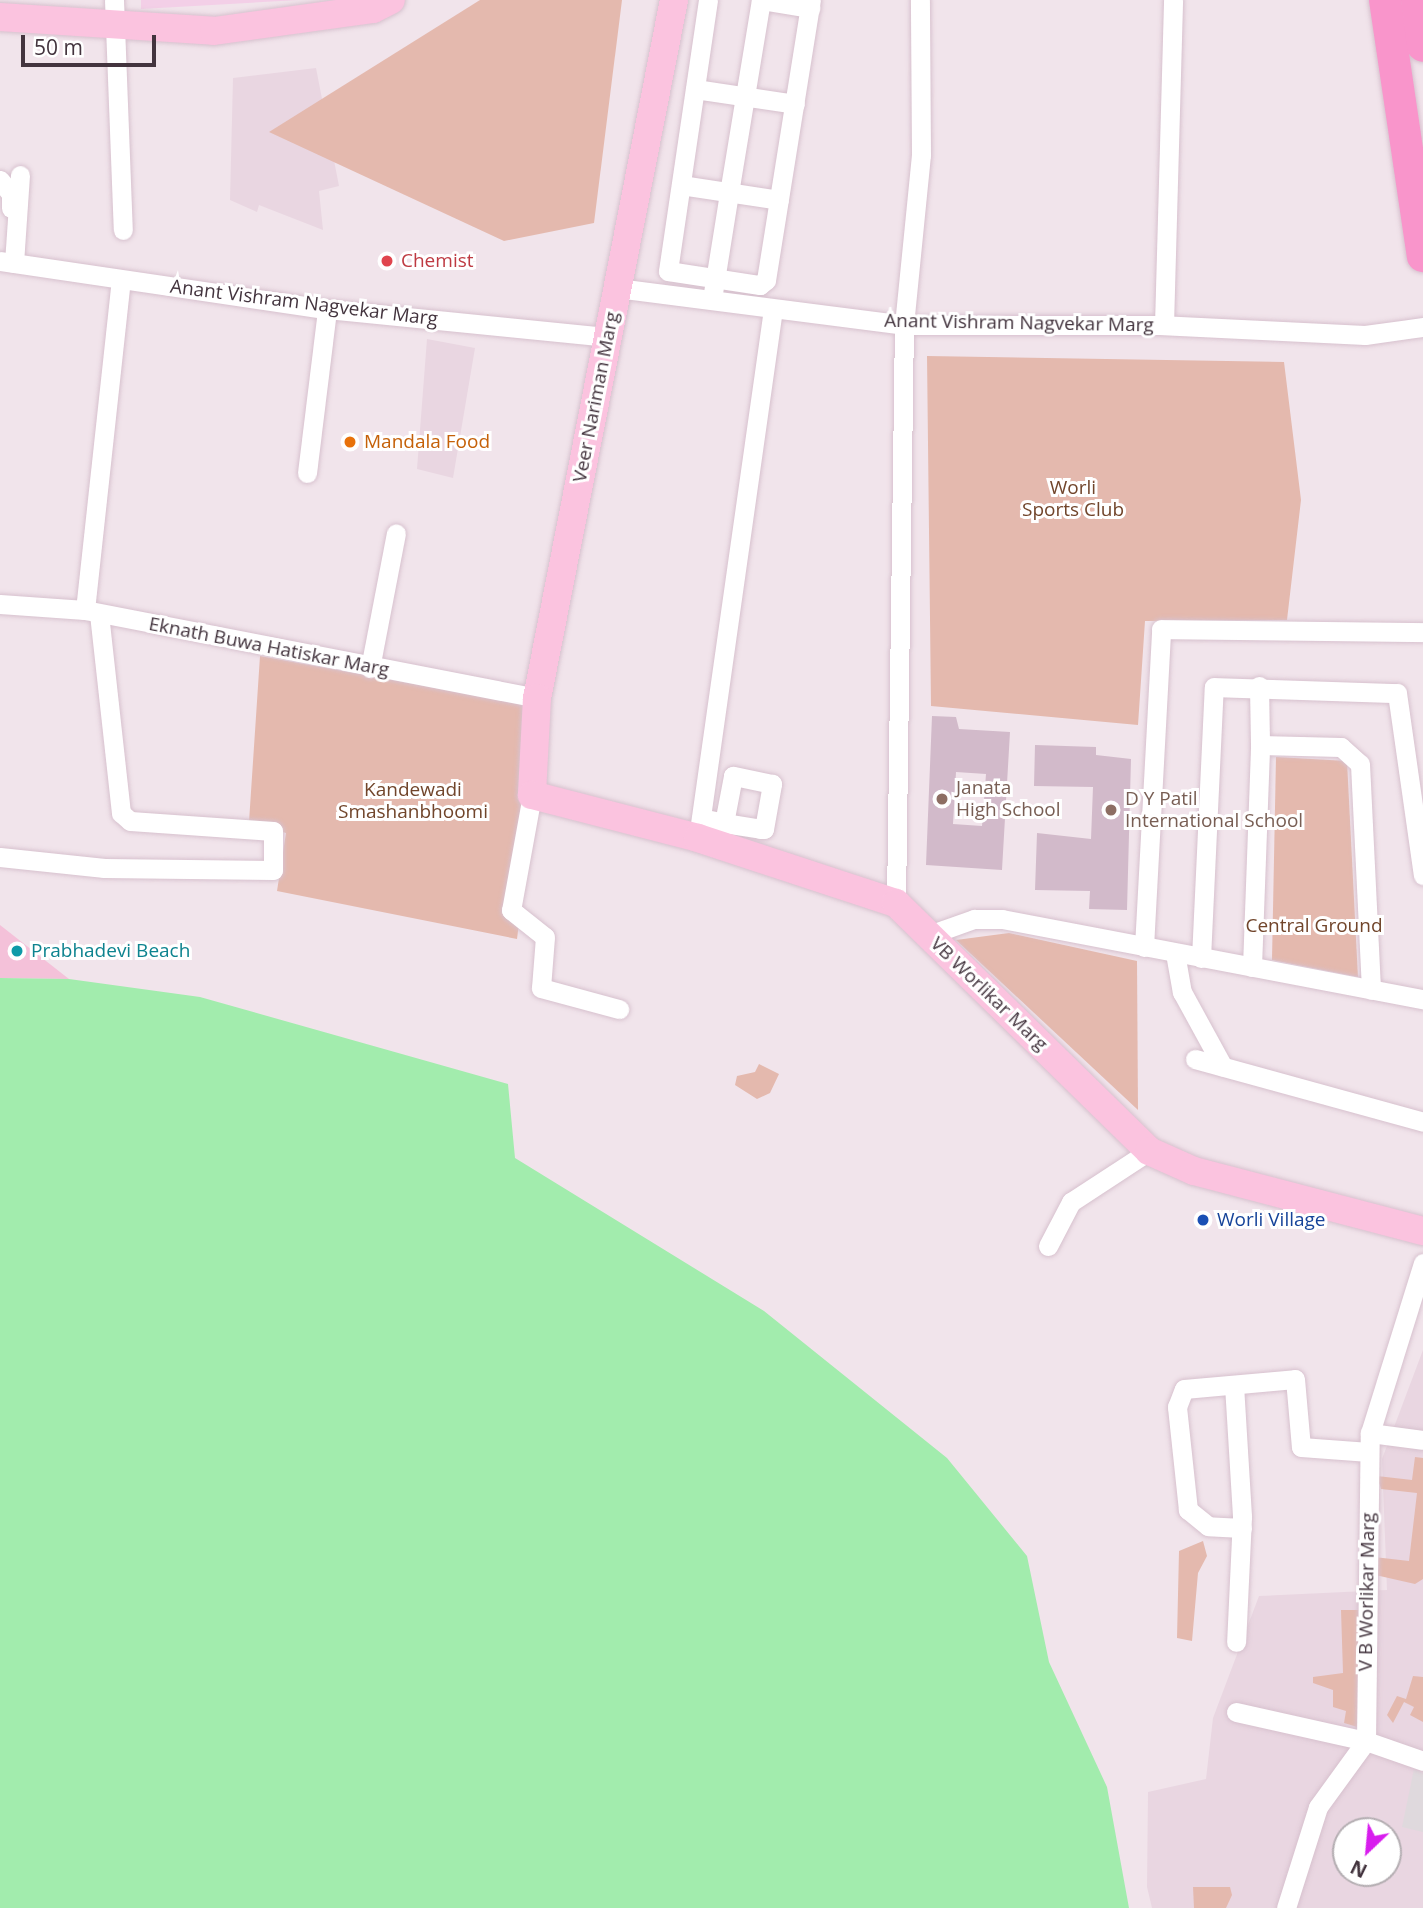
<!DOCTYPE html>
<html>
<head>
<meta charset="utf-8">
<style>
	body { margin:0 }
	#map { position:relative; width:1423px; height:1908px; overflow:hidden; background:#f1e4eb; font-family:"Open Sans",sans-serif }
	div>[style] { position:absolute }
	.residential>* { inset:0; background:#e9d6e1 }
	.commercial>* { inset:0; background:#f3cfe7 }
	.green>* { inset:0; background:#e4b9ae }
	.sand>* { inset:0; background:#f4c1d9 }
	.parking>* { inset:0; background:#dfd9dd }
	.water>* { inset:0; background:#a2ecad }
	.building>* { inset:0; background:#d2baca }
	.roads { filter:drop-shadow(0 0 2px #d7c1ce) drop-shadow(0 0 2px #d7c1ce) }
	.street>* { height:19px; margin:-9.5px; padding:0 9.5px; transform-origin:9.5px; border-radius:9.5px; background:#fff }
	.secondary>* { height:28px; margin:-14px; padding:0 14px; transform-origin:14px; border-radius:14px; background:#fbc3df }
	.primary>* { height:32px; margin:-16px; padding:0 16px; transform-origin:16px; border-radius:16px; background:#f995cb }
	.dots>* { width:19px; height:19px; translate:-50% -50%; box-sizing:border-box; border:4px solid #fff; border-radius:50% }
	span { translate:-50% -50%; white-space:nowrap; text-align:center; line-height:1.15; -webkit-text-stroke:6px #fff; paint-order:stroke }
	.health-label { font-size:19px; color:#be3a42 }
	.left { translate:0 -50%; text-align:left }
	.street-label { font-size:19px; color:#43343e }
	.food-label { font-size:19px; color:#c56008 }
	.park-label { font-size:19px; color:#71452b }
	.education-label { font-size:19px; color:#785e54 }
	.culture-label { font-size:19px; color:#0d838f }
	.transit-label { font-size:19px; color:#164399 }
	.north { position:absolute; left:1332px; top:1817px; width:70px; height:70px; box-sizing:border-box; background:#fff; border:2px solid #b4aeb2; border-radius:50%; rotate:206deg; font-size:19px; font-weight:700; line-height:28px; text-align:center; color:#43343e }
	.north::after { content:''; display:block; margin:auto; width:24px; height:32px; background:#d81dee; clip-path:polygon(50% 0,100% 100%,50% 72%,0 100%) }
	.scale { position:absolute; left:21px; top:35px; width:135px; height:32px; box-sizing:border-box; border:4px solid #43343e; border-top:0; padding-left:9px; font-size:21px; line-height:24px; white-space:nowrap; color:#43343e; -webkit-text-stroke:5px #fff; paint-order:stroke }
</style>
</head>
<body>
<div id="map">
	<div class="residential">
		<i style="clip-path:polygon(316px 68px,339px 186px,319px 191px,323px 230px,259px 205px,257px 212px,230px 200px,233px 78px)"></i>
		<i style="clip-path:polygon(427px 339px,475px 348px,453px 478px,417px 469px)"></i>
		<i style="clip-path:polygon(evenodd,1423px 1350px,1423px 1908px,1152px 1908px,1147px 1887px,1148px 1792px,1206px 1779px,1213px 1718px,1259px 1596px,1387px 1590px,1382px 1459px,1423px 1350px,1346px 1831px,1388px 1831px,1388px 1873px,1346px 1873px,1346px 1831px)"></i>
	</div>
	<div class="commercial">
		<i style="clip-path:polygon(141px 0,299px 0,141px 9px)"></i>
	</div>
	<div class="green">
		<i style="clip-path:polygon(480px 0,622px 0,594px 223px,504px 241px,269px 132px)"></i>
		<i style="clip-path:polygon(927px 356px,1284px 362px,1301px 500px,1287px 620px,1145px 621px,1138px 725px,931px 706px)"></i>
		<i style="clip-path:polygon(260px 656px,546px 708px,517px 939px,277px 891px,286px 833px,249px 822px)"></i>
		<i style="clip-path:polygon(1276px 757px,1347px 761px,1358px 977px,1272px 960px)"></i>
		<i style="clip-path:polygon(1009px 933px,1137px 961px,1138px 1110px,956px 940px)"></i>
		<i style="clip-path:polygon(759px 1064px,779px 1074px,770px 1093px,757px 1099px,735px 1085px,737px 1076px,755px 1072px)"></i>
		<i style="clip-path:polygon(1415px 1457px,1423px 1458px,1423px 1579px,1415px 1584px,1371px 1574px,1374px 1557px,1409px 1561px,1417px 1493px,1381px 1489px,1377px 1476px,1412px 1480px)"></i>
		<i style="clip-path:polygon(1203px 1541px,1207px 1556px,1198px 1573px,1192px 1641px,1177px 1638px,1179px 1551px)"></i>
		<i style="clip-path:polygon(1341px 1610px,1359px 1610px,1364px 1729px,1344px 1723px,1346px 1711px,1333px 1707px,1333px 1690px,1313px 1683px,1313px 1677px,1343px 1673px)"></i>
		<i style="clip-path:polygon(1413px 1676px,1423px 1677px,1423px 1722px,1410px 1715px,1414px 1707px,1404px 1702px,1393px 1723px,1387px 1715px,1397px 1696px,1406px 1699px)"></i>
		<i style="clip-path:polygon(1193px 1887px,1230px 1887px,1232px 1895px,1226px 1908px,1194px 1908px)"></i>
	</div>
	<div class="sand">
		<i style="clip-path:polygon(0 925px,69px 979px,0 978px)"></i>
	</div>
	<div class="parking">
		<i style="clip-path:polygon(1414px 1769px,1423px 1773px,1423px 1832px,1402px 1827px)"></i>
	</div>
	<div class="water">
		<i style="clip-path:polygon(0 978px,69px 979px,200px 997px,508px 1084px,515px 1158px,764px 1311px,947px 1458px,1027px 1556px,1049px 1662px,1107px 1787px,1129px 1908px,0 1908px)"></i>
	</div>
	<div class="building">
		<i style="clip-path:polygon(evenodd,932px 716px,956px 717px,959px 729px,1010px 732px,1002px 870px,926px 865px,932px 716px,956px 772px,986px 774px,982px 826px,953px 824px,956px 772px)"></i>
		<i style="clip-path:polygon(1035px 745px,1096px 747px,1096px 755px,1131px 759px,1127px 910px,1089px 909px,1090px 891px,1035px 890px,1037px 833px,1091px 839px,1093px 787px,1034px 786px)"></i>
	</div>
	<div class="roads">
		<div class="street">
			<i style="left:114px;top:0;width:230px;rotate:87.8deg"></i>
			<i style="left:708px;top:0;width:274px;rotate:98.4deg"></i>
			<i style="left:668px;top:271px;width:93px;rotate:8.7deg"></i>
			<i style="left:760px;top:285px;width:8px;rotate:-40deg"></i>
			<i style="left:766px;top:280px;width:284px;rotate:-80.9deg"></i>
			<i style="left:695px;top:89px;width:101px;rotate:8.5deg"></i>
			<i style="left:0;top:180px;width:18px;rotate:52deg"></i>
			<i style="left:11px;top:194px;width:14px;rotate:90deg"></i>
			<i style="left:681px;top:185px;width:99px;rotate:8.7deg"></i>
			<i style="left:0;top:261px;width:331px;rotate:8.4deg"></i>
			<i style="left:327px;top:309px;width:283px;rotate:5.7deg"></i>
			<i style="left:14px;top:263px;width:88px;rotate:-86.1deg"></i>
			<i style="left:617px;top:288px;width:289px;rotate:7.3deg"></i>
			<i style="left:904px;top:325px;width:255px"></i>
			<i style="left:1159px;top:325px;width:206px;rotate:2.8deg"></i>
			<i style="left:1365px;top:335px;width:59px;rotate:-7.9deg"></i>
			<i style="left:713px;top:293px;width:101px;rotate:-80.9deg"></i>
			<i style="left:729px;top:193px;width:196px;rotate:-80.6deg"></i>
			<i style="left:761px;top:0;width:50px;rotate:9.3deg"></i>
			<i style="left:1164px;top:325px;width:325px;rotate:-88.4deg"></i>
			<i style="left:307px;top:473px;width:165px;rotate:-83deg"></i>
			<i style="left:0;top:604px;width:85px;rotate:4deg"></i>
			<i style="left:85px;top:610px;width:460px;rotate:11deg"></i>
			<i style="left:85px;top:610px;width:331px;rotate:-83.8deg"></i>
			<i style="left:370px;top:668px;width:137px;rotate:-79.1deg"></i>
			<i style="left:1259px;top:686px;width:59px;rotate:89deg"></i>
			<i style="left:532px;top:795px;width:117px;rotate:100.3deg"></i>
			<i style="left:511px;top:910px;width:43px;rotate:38.5deg"></i>
			<i style="left:545px;top:937px;width:51px;rotate:94.5deg"></i>
			<i style="left:541px;top:988px;width:81px;rotate:15.1deg"></i>
			<i style="left:701px;top:818px;width:24px;rotate:12deg"></i>
			<i style="left:724px;top:823px;width:36px;rotate:9deg"></i>
			<i style="left:760px;top:829px;width:4px"></i>
			<i style="left:764px;top:829px;width:46px;rotate:-79.9deg"></i>
			<i style="left:772px;top:784px;width:40px;rotate:-168deg"></i>
			<i style="left:733px;top:776px;width:48px;rotate:100.8deg"></i>
			<i style="left:698px;top:838px;width:534px;rotate:-81.93deg"></i>
			<i style="left:0;top:857px;width:105px;rotate:6deg"></i>
			<i style="left:104px;top:868px;width:169px;rotate:0.7deg"></i>
			<i style="left:273px;top:870px;width:39px;rotate:-90deg"></i>
			<i style="left:273px;top:831px;width:143px;rotate:-176deg"></i>
			<i style="left:130px;top:821px;width:12px;rotate:-138deg"></i>
			<i style="left:121px;top:813px;width:200px;rotate:-96.3deg"></i>
			<i style="left:896px;top:903px;width:578px;rotate:-89.21deg"></i>
			<i style="left:904px;top:325px;width:171px;rotate:-84.3deg"></i>
			<i style="left:921px;top:155px;width:155px;rotate:-90.4deg"></i>
			<i style="left:929px;top:935px;width:48px;rotate:-19.6deg"></i>
			<i style="left:974px;top:919px;width:28px"></i>
			<i style="left:1002px;top:919px;width:429px;rotate:10.8deg"></i>
			<i style="left:1144px;top:947px;width:318px;rotate:-86.9deg"></i>
			<i style="left:1161px;top:629px;width:262px;rotate:0.7deg"></i>
			<i style="left:1175px;top:953px;width:40px;rotate:80deg"></i>
			<i style="left:1182px;top:992px;width:85px;rotate:61.3deg"></i>
			<i style="left:1201px;top:958px;width:271px;rotate:-87.3deg"></i>
			<i style="left:1214px;top:687px;width:183px;rotate:1.9deg"></i>
			<i style="left:1397px;top:693px;width:184px;rotate:81.9deg"></i>
			<i style="left:1252px;top:967px;width:222px;rotate:-87.9deg"></i>
			<i style="left:1260px;top:745px;width:81px;rotate:1.4deg"></i>
			<i style="left:1341px;top:747px;width:25px;rotate:42deg"></i>
			<i style="left:1360px;top:764px;width:226px;rotate:87.2deg"></i>
			<i style="left:1195px;top:1059px;width:237px;rotate:15.4deg"></i>
			<i style="left:1048px;top:1246px;width:50px;rotate:-62.4deg"></i>
			<i style="left:1071px;top:1202px;width:93px;rotate:-33.2deg"></i>
			<i style="left:1234px;top:1385px;width:132px;rotate:86.5deg"></i>
			<i style="left:1242px;top:1517px;width:125px;rotate:92.7deg"></i>
			<i style="left:1370px;top:1433px;width:53px;rotate:7.5deg"></i>
			<i style="left:1242px;top:1528px;width:34px;rotate:-177deg"></i>
			<i style="left:1208px;top:1526px;width:26px;rotate:-141deg"></i>
			<i style="left:1188px;top:1510px;width:104px;rotate:-96.1deg"></i>
			<i style="left:1177px;top:1407px;width:19px;rotate:-69deg"></i>
			<i style="left:1184px;top:1389px;width:111px;rotate:-5.1deg"></i>
			<i style="left:1295px;top:1379px;width:68px;rotate:85deg"></i>
			<i style="left:1301px;top:1447px;width:68px;rotate:4.2deg"></i>
			<i style="left:1236px;top:1712px;width:133px;rotate:12.6deg"></i>
			<i style="left:1366px;top:1741px;width:60px;rotate:19.3deg"></i>
			<i style="left:1286px;top:1908px;width:106px;rotate:-72.4deg"></i>
			<i style="left:1318px;top:1807px;width:82px;rotate:-54deg"></i>
			<i style="left:1366px;top:1741px;width:308px;rotate:-89.3deg"></i>
			<i style="left:1370px;top:1433px;width:178px;rotate:-72.7deg"></i>
		</div>
		<div class="secondary">
			<i style="left:674px;top:0;width:711px;rotate:101.1deg"></i>
			<i style="left:537px;top:698px;width:97px;rotate:93deg"></i>
			<i style="left:532px;top:795px;width:171px;rotate:14.5deg"></i>
			<i style="left:698px;top:838px;width:208px;rotate:18.2deg"></i>
			<i style="left:896px;top:903px;width:354px;rotate:44.4deg"></i>
			<i style="left:1149px;top:1151px;width:49px;rotate:24deg"></i>
			<i style="left:1194px;top:1171px;width:237px;rotate:14.7deg"></i>
			<i style="left:0;top:17px;width:214px;rotate:3.7deg"></i>
			<i style="left:214px;top:31px;width:161px;rotate:-7.9deg"></i>
			<i style="left:373px;top:9px;width:20px;rotate:-27deg"></i>
		</div>
		<div class="primary">
			<i style="left:1385px;top:0;width:259px;rotate:81.6deg"></i>
			<i style="left:1417px;top:0;width:46px;rotate:82.6deg"></i>
		</div>
	</div>
	<div class="dots">
		<i style="left:387px;top:261px;background:#e0444e"></i>
		<i style="left:350px;top:442px;background:#e8710a"></i>
		<i style="left:942px;top:799px;background:#8d6e63"></i>
		<i style="left:1111px;top:810px;background:#8d6e63"></i>
		<i style="left:17px;top:951px;background:#0f9aa8"></i>
		<i style="left:1203px;top:1220px;background:#1a4fb4"></i>
	</div>
	<div class="health-label">
		<span class="left" style="left:401px;top:261px">Chemist</span>
	</div>
	<div class="street-label">
		<span style="left:304px;top:303px;rotate:7deg">Anant Vishram Nagvekar Marg</span>
		<span style="left:1019px;top:323px;rotate:1deg">Anant Vishram Nagvekar Marg</span>
		<span style="left:596px;top:397px;rotate:-79deg">Veer Nariman Marg</span>
		<span style="left:269px;top:647px;rotate:11deg">Eknath Buwa Hatiskar Marg</span>
		<span style="left:989px;top:994px;rotate:44deg">VB Worlikar Marg</span>
		<span style="left:1367px;top:1592px;rotate:-89deg">V B Worlikar Marg</span>
	</div>
	<div class="food-label">
		<span class="left" style="left:364px;top:442px">Mandala Food</span>
	</div>
	<div class="park-label">
		<span style="left:1073px;top:499px">Worli<br>Sports Club</span>
		<span style="left:413px;top:801px">Kandewadi<br>Smashanbhoomi</span>
		<span style="left:1314px;top:926px">Central Ground</span>
	</div>
	<div class="education-label">
		<span class="left" style="left:956px;top:799px">Janata<br>High School</span>
		<span class="left" style="left:1125px;top:810px">D Y Patil<br>International School</span>
	</div>
	<div class="culture-label">
		<span class="left" style="left:31px;top:951px">Prabhadevi Beach</span>
	</div>
	<div class="transit-label">
		<span class="left" style="left:1217px;top:1220px">Worli Village</span>
	</div>
	<div class="north">N</div>
	<div class="scale">50 m</div>
</div>
</body>
</html>
